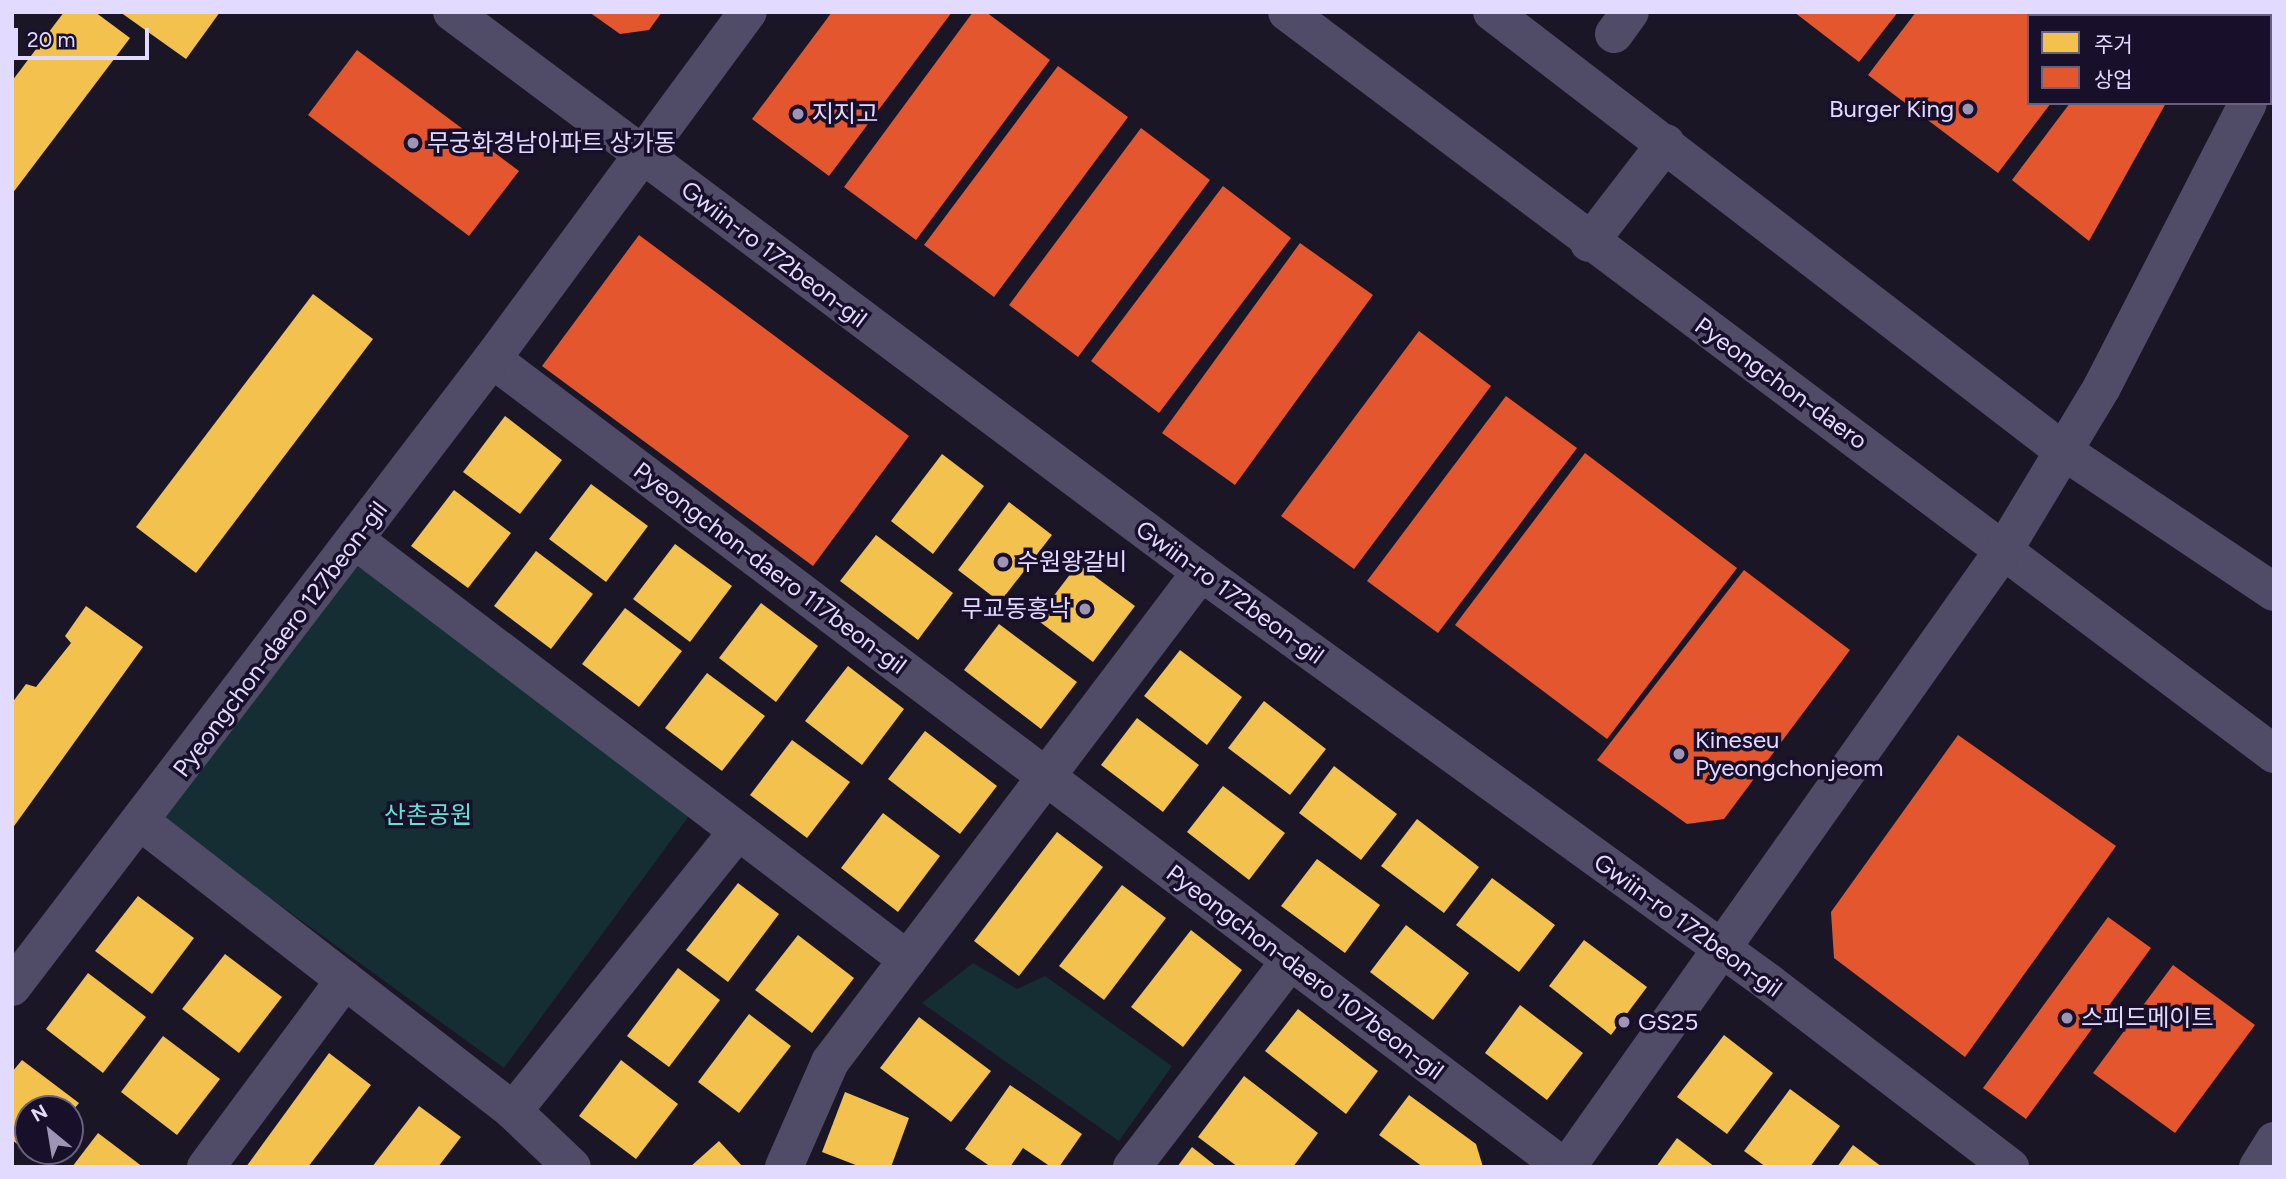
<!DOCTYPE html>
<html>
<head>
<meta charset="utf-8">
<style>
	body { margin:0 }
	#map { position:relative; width:2286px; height:1179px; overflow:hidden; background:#1b1625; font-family:Figtree,"Noto Sans KR",sans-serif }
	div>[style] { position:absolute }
	.green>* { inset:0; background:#142e33 }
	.homes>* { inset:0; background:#f2c14e }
	.shops>* { inset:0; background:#e4572e }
	.minor>* { height:38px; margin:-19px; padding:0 19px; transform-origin:19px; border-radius:19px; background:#504b66 }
	.dots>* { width:19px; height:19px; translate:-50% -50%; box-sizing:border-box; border:4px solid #18102b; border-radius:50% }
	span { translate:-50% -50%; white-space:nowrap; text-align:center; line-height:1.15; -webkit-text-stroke:7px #18102b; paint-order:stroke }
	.poi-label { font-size:24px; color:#e3daff }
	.right { translate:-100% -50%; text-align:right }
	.left { translate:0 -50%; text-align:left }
	.street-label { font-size:24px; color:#e3daff }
	.park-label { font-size:24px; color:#61e4d4 }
	.frame { position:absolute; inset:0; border:14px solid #e3daff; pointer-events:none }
	.legend { position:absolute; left:2027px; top:14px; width:245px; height:91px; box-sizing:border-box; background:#18102b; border:2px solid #696180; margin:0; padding:9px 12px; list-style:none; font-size:21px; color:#e3daff }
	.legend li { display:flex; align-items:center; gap:14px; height:35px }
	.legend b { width:35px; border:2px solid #696180 }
	.north { position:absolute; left:14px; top:1095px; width:70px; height:70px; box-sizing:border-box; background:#18102b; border:2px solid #696180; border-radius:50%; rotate:330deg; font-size:19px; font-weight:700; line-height:28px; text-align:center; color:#e3daff }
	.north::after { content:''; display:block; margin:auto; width:24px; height:32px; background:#9d95b3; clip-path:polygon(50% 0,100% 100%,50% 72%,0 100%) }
	.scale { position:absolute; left:14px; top:28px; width:135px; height:32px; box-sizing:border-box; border:4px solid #e3daff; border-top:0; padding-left:9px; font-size:21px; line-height:24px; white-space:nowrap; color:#e3daff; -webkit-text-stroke:5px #18102b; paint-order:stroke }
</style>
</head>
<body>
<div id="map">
	<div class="green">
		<i style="clip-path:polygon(353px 561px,694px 809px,504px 1068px,163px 820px)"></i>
		<i style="clip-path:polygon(973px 963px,1017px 989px,1045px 976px,1172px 1066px,1119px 1141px,922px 1003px)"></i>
	</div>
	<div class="homes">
		<i style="clip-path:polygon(64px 12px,95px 12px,130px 38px,12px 194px,12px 81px)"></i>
		<i style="clip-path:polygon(120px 12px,220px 12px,186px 59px)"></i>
		<i style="clip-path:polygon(313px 294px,373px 339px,196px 573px,136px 527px)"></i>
		<i style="clip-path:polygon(505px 416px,562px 460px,520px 514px,463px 472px)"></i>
		<i style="clip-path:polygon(942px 454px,984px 486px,933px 554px,891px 521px)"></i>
		<i style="clip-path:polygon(591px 484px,648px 526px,606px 582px,549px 539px)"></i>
		<i style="clip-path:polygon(454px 490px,511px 533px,468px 588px,411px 546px)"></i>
		<i style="clip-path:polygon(1009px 502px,1052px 535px,1000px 602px,958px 570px)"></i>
		<i style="clip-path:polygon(876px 535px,953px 593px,918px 640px,840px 581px)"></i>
		<i style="clip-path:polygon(675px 544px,732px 586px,690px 642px,633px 599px)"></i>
		<i style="clip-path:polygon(536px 551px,593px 594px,551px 649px,494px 606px)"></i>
		<i style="clip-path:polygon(1078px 564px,1135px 606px,1093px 662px,1036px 619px)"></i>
		<i style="clip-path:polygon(761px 603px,818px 646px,776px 702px,719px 658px)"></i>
		<i style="clip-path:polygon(86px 606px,143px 647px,12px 829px,12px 703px,26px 684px,36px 687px,71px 643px,65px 636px)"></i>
		<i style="clip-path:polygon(625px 608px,682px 651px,639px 707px,582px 664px)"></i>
		<i style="clip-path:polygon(999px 624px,1077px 682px,1041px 729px,964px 670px)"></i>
		<i style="clip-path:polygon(1180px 650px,1242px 697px,1207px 745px,1144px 696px)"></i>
		<i style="clip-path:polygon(848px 666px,904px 709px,862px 765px,805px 721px)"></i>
		<i style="clip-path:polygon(707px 673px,765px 716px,722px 771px,665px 728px)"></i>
		<i style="clip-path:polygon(1264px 701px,1326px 749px,1290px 795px,1228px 748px)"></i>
		<i style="clip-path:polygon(1137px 718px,1199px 765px,1163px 812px,1101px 765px)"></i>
		<i style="clip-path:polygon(925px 731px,997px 786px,960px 834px,888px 779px)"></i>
		<i style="clip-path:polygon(792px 740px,850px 782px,807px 838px,750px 795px)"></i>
		<i style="clip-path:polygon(1334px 766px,1397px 814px,1361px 860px,1299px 813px)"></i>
		<i style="clip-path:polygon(1223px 786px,1285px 833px,1249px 880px,1187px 832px)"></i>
		<i style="clip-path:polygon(883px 813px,940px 856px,898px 912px,841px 868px)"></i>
		<i style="clip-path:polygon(1417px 819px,1479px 867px,1444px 913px,1381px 866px)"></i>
		<i style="clip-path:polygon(1057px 832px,1103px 867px,1019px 976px,974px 941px)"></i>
		<i style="clip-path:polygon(1317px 859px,1380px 905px,1345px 953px,1281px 906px)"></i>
		<i style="clip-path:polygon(1492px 878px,1555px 925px,1519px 972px,1456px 925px)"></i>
		<i style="clip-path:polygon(738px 883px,779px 914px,728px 982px,686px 950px)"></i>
		<i style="clip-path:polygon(1122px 885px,1166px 918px,1104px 1000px,1059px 966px)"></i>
		<i style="clip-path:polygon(138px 896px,194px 938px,152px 994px,95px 951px)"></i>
		<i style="clip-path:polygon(1406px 925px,1469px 973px,1433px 1020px,1370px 972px)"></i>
		<i style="clip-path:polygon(1191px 930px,1242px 970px,1183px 1047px,1131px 1007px)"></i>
		<i style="clip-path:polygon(798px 935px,854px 978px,812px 1033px,755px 990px)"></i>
		<i style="clip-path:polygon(1584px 940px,1647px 987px,1611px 1035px,1549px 986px)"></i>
		<i style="clip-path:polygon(225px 954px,282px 997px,239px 1053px,182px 1009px)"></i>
		<i style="clip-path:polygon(678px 968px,720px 1000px,669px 1067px,627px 1036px)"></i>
		<i style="clip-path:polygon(88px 973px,146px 1017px,103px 1073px,46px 1029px)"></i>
		<i style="clip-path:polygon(1520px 1005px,1583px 1053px,1547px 1100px,1485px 1053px)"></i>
		<i style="clip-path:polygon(1298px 1009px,1378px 1071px,1346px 1114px,1265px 1051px)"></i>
		<i style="clip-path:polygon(749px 1014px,791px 1046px,739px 1113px,698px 1082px)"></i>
		<i style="clip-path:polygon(919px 1017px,991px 1071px,951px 1122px,880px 1068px)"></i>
		<i style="clip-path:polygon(1724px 1035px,1773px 1073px,1727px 1134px,1677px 1097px)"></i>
		<i style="clip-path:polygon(163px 1036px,220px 1079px,177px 1135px,121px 1092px)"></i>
		<i style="clip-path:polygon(329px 1053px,371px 1085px,308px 1167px,246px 1167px)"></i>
		<i style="clip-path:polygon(22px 1060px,79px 1103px,70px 1114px,70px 1109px,28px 1109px,28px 1151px,42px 1151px,36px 1158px,12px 1140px,12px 1072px)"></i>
		<i style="clip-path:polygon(621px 1060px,678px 1104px,636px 1159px,579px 1116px)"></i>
		<i style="clip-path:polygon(1244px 1076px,1318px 1133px,1293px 1167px,1238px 1167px,1198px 1137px)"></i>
		<i style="clip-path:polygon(1010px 1085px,1082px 1134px,1059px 1167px,1051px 1167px,1023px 1148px,1010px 1167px,991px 1167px,965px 1149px)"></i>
		<i style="clip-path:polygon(1790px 1089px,1840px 1126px,1810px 1167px,1766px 1167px,1744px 1151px)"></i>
		<i style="clip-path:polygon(845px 1092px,909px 1118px,891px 1167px,861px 1167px,822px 1152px)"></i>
		<i style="clip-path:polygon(1409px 1095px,1476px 1144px,1483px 1167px,1423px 1167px,1379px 1135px)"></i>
		<i style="clip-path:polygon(419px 1106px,461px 1137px,438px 1167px,372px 1167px)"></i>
		<i style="clip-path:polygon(98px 1133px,143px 1167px,72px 1167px)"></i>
		<i style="clip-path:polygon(1677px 1138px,1715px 1167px,1656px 1167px)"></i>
		<i style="clip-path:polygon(719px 1141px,743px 1167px,690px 1167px)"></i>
		<i style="clip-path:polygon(1853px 1145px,1882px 1167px,1837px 1167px)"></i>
		<i style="clip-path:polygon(1192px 1147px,1217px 1167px,1177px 1167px)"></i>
	</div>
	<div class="shops">
		<i style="clip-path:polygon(589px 12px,662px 12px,649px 30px,620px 34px)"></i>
		<i style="clip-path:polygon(832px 12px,952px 12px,829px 176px,752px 119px)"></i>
		<i style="clip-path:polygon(973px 12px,986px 12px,1050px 60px,916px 240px,844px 187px)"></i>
		<i style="clip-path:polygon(1794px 12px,1898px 12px,1859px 62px)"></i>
		<i style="clip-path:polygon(1916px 12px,2119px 12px,2029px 16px,2029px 103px,2051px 103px,1998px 173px,1868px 75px)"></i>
		<i style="clip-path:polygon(2140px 12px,2180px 12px,2185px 16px,2137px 16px)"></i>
		<i style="clip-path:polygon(357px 50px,519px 171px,469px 236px,308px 115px)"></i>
		<i style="clip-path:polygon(1058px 66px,1128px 117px,994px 297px,924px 245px)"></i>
		<i style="clip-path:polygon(2070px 103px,2166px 103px,2089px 241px,2012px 180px)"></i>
		<i style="clip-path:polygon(1141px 128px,1210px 180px,1078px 357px,1009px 305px)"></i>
		<i style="clip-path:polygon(1223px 186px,1291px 238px,1159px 413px,1091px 361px)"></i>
		<i style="clip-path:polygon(639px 235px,909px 436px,813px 566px,542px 366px)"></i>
		<i style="clip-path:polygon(1300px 243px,1373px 295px,1235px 485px,1162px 433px)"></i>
		<i style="clip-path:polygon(1419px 331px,1491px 386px,1354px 569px,1281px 516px)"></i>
		<i style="clip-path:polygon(1506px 396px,1577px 448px,1438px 633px,1367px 581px)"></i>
		<i style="clip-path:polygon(1585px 453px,1737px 568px,1607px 739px,1455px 625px)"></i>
		<i style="clip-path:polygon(1744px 570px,1850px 650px,1724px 819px,1687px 824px,1597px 760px)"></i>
		<i style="clip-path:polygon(1958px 735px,2116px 846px,1965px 1057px,1834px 958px,1831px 912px)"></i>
		<i style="clip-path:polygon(2108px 917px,2151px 948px,2026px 1119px,1983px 1088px)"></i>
		<i style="clip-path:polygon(2173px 965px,2255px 1025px,2175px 1133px,2093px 1073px)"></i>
	</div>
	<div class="minor">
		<i style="left:452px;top:12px;width:935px;rotate:36.78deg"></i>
		<i style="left:1201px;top:572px;width:700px;rotate:35.87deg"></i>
		<i style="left:1768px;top:982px;width:305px;rotate:37.4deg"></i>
		<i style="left:1287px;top:12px;width:1235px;rotate:36.93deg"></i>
		<i style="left:1492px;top:12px;width:719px;rotate:37.54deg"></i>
		<i style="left:2062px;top:450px;width:255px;rotate:33.8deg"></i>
		<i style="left:1614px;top:34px;width:27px;rotate:-54deg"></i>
		<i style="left:2270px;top:65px;width:6px;rotate:-51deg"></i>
		<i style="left:1589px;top:243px;width:126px;rotate:-52.4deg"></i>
		<i style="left:492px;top:359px;width:1342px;rotate:37.01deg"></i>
		<i style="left:355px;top:540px;width:694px;rotate:37.22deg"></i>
		<i style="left:141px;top:822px;width:471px;rotate:37.8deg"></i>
		<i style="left:513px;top:1111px;width:81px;rotate:43.5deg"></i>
		<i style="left:12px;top:987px;width:790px;rotate:-52.61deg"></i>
		<i style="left:492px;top:359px;width:431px;rotate:-53.6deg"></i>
		<i style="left:513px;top:1111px;width:359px;rotate:-51.2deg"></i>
		<i style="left:206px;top:1167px;width:233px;rotate:-53.4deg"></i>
		<i style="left:784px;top:1167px;width:115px;rotate:-66.3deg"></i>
		<i style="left:830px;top:1062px;width:615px;rotate:-52.87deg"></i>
		<i style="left:1132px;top:1167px;width:260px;rotate:-52.5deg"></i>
		<i style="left:1567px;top:1167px;width:758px;rotate:-54.72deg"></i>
		<i style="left:2005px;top:548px;width:188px;rotate:-58.9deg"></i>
		<i style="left:2102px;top:387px;width:319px;rotate:-62.8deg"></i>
		<i style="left:2258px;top:1167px;width:31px;rotate:-58deg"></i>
	</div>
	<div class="dots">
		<i style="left:1968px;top:109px;background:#9d95b3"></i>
		<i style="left:798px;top:114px;background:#9d95b3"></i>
		<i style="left:413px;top:143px;background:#9d95b3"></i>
		<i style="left:1003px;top:562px;background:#9d95b3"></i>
		<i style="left:1085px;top:609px;background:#9d95b3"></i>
		<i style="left:1679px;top:754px;background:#9d95b3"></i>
		<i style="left:2067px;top:1018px;background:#9d95b3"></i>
		<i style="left:1624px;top:1022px;background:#9d95b3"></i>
	</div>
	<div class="poi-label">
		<span class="right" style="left:1954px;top:109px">Burger King</span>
		<span class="left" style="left:812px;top:114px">지지고</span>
		<span class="left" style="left:427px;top:143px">무궁화경남아파트 상가동</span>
		<span class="left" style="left:1017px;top:562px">수원왕갈비</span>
		<span class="right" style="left:1071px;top:609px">무교동홍낙</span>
		<span class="left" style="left:1695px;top:754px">Kineseu<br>Pyeongchonjeom</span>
		<span class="left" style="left:2081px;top:1018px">스피드메이트</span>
		<span class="left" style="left:1638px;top:1022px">GS25</span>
	</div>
	<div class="street-label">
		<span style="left:774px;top:254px;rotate:37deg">Gwiin-ro 172beon-gil</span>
		<span style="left:1781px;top:383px;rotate:36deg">Pyeongchon-daero</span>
		<span style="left:770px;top:568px;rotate:37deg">Pyeongchon-daero 117beon-gil</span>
		<span style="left:1230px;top:592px;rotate:36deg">Gwiin-ro 172beon-gil</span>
		<span style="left:280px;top:639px;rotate:-53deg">Pyeongchon-daero 127beon-gil</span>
		<span style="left:1688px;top:925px;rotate:36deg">Gwiin-ro 172beon-gil</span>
		<span style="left:1305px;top:972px;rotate:37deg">Pyeongchon-daero 107beon-gil</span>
	</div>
	<div class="park-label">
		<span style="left:428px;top:815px">산촌공원</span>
	</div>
	<div class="frame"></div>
	<ul class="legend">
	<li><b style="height:19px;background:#f2c14e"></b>주거</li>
	<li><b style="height:19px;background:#e4572e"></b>상업</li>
	</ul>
	<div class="north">N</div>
	<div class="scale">20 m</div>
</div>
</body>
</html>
